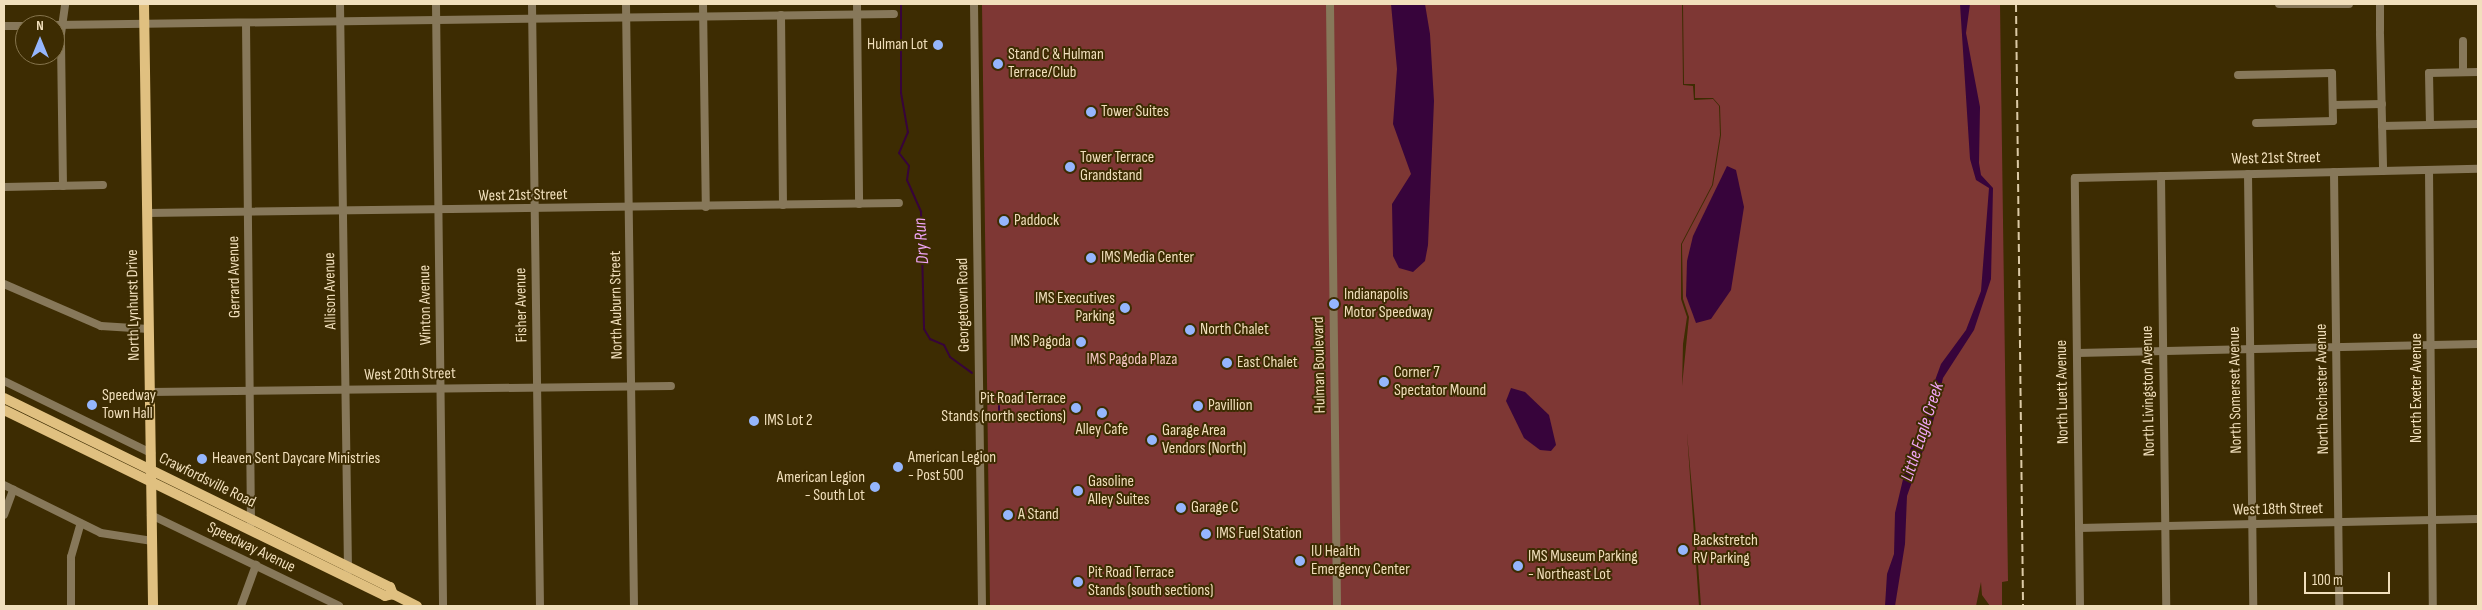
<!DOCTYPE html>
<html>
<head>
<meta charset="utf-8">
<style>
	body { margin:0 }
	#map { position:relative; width:2482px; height:610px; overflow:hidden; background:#3d2c02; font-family:"Sofia Sans Condensed",sans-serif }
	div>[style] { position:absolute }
	.green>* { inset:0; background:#7e3734 }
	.water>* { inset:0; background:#37043b }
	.stream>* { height:2px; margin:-1px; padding:0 1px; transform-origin:1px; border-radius:1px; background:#37043b }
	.minor>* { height:8px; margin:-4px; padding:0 4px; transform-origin:4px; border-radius:4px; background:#87785a }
	.major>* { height:10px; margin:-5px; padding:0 5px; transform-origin:5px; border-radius:5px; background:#e0c080 }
	.rail>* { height:2px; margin-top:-1px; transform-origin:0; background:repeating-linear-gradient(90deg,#dccaa6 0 8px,transparent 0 12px) }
	.dots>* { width:14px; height:14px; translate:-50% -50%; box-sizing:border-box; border:2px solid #3d2c02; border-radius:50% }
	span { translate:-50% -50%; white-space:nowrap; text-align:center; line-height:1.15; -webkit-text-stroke:4px #3d2c02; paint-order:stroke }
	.poi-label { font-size:16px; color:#f1dfbc }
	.right { translate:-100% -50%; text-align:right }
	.left { translate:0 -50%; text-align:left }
	.street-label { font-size:16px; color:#f1dfbc }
	.park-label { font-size:16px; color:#f3c4c0 }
	.water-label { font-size:18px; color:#efa4f4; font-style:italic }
	.frame { position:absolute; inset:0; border:5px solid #f1dfbc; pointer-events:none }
	.north { position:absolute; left:15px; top:15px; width:50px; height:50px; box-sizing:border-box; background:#3d2c02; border:1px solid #85744c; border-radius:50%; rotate:0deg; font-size:14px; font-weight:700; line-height:20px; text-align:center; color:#f1dfbc }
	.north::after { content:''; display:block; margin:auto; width:18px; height:22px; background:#95b6fd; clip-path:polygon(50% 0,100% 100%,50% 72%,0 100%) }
	.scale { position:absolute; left:2304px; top:572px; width:86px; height:22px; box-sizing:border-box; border:2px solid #f1dfbc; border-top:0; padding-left:6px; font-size:15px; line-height:18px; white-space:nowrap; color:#f1dfbc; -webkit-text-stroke:4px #3d2c02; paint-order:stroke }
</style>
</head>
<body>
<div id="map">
	<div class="green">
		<i style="clip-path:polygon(982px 4px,1682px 4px,1683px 85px,1693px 86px,1694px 100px,1713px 99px,1719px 106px,1720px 135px,1712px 185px,1681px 244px,1681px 299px,1687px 317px,1683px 344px,1682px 386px,1689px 317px,1683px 299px,1682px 244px,1713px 185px,1721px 135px,1720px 106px,1713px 98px,1695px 98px,1695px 84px,1684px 84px,1683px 4px,2000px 4px,2008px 581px,2002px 582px,2002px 606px,1990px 606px,1982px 595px,1981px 582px,1976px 606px,1701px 606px,1695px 522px,1687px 433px,1699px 606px,990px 606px)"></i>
	</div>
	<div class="water">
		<i style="clip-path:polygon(1391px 4px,1425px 4px,1430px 34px,1434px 101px,1428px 245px,1425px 261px,1413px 272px,1399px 268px,1393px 256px,1392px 204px,1411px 174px,1393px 124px,1397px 69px)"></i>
		<i style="clip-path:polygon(1960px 4px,1970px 4px,1966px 33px,1980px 107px,1979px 163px,1981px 175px,1993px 188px,1991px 279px,1974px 330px,1943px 378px,1933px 422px,1907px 496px,1905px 544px,1895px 606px,1885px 606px,1887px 574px,1894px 554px,1895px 513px,1910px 450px,1921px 425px,1925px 429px,1930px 394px,1941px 364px,1966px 330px,1981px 291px,1989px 188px,1976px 180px,1970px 159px)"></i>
		<i style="clip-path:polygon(1727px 166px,1736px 170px,1744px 207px,1731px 290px,1711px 319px,1696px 323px,1686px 296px,1687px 261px,1693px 236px)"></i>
		<i style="clip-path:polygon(1511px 388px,1525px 392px,1549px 415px,1556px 445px,1551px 451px,1540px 450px,1524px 438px,1506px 401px)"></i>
	</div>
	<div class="stream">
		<i style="left:901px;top:4px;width:89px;rotate:90deg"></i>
		<i style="left:901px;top:93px;width:40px;rotate:80deg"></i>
		<i style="left:908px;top:132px;width:23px;rotate:113deg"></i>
		<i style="left:899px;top:153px;width:16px;rotate:52deg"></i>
		<i style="left:909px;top:166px;width:14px;rotate:98deg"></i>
		<i style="left:907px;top:180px;width:35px;rotate:66deg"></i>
		<i style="left:921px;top:212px;width:117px;rotate:88.5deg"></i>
		<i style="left:924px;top:329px;width:12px;rotate:59deg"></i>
		<i style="left:930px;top:339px;width:15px;rotate:23deg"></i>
		<i style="left:944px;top:345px;width:13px;rotate:63deg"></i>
		<i style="left:950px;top:357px;width:27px;rotate:36deg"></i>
		<i style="left:999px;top:406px;width:4px;rotate:90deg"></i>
	</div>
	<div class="minor">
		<i style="left:340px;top:4px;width:567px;rotate:89.19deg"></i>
		<i style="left:436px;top:4px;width:602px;rotate:89.33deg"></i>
		<i style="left:532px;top:4px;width:602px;rotate:89.24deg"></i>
		<i style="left:626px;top:4px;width:602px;rotate:89.24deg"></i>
		<i style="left:703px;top:4px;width:203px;rotate:89.2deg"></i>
		<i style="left:857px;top:4px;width:200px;rotate:89.4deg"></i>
		<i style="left:974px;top:4px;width:602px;rotate:89.24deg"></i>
		<i style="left:1330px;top:4px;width:602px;rotate:89.33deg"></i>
		<i style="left:2279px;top:4px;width:70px"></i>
		<i style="left:2380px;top:4px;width:27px;rotate:90deg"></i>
		<i style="left:781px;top:15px;width:190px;rotate:89.4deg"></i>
		<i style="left:246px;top:23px;width:501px;rotate:89.43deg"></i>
		<i style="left:55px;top:25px;width:839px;rotate:-0.75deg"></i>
		<i style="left:4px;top:26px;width:21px"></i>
		<i style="left:2380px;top:34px;width:137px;rotate:88.7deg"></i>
		<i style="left:2463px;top:72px;width:31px;rotate:-90deg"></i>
		<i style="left:2238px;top:75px;width:94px;rotate:-1.2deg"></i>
		<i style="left:2332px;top:73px;width:48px;rotate:88.8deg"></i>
		<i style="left:2333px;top:121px;width:77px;rotate:178.5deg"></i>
		<i style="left:2333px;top:105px;width:49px;rotate:-1.2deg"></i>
		<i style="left:2430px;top:125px;width:52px;rotate:-91.1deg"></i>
		<i style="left:2429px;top:73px;width:49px;rotate:-1.2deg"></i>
		<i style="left:2382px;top:126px;width:96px;rotate:-1.2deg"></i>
		<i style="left:2429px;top:170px;width:436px;rotate:89.5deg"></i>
		<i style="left:2334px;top:172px;width:434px;rotate:89.3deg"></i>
		<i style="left:2248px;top:174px;width:432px;rotate:89.3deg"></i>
		<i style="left:2161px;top:176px;width:430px;rotate:89.3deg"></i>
		<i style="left:63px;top:186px;width:152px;rotate:-90.8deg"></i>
		<i style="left:61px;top:34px;width:30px;rotate:-82deg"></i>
		<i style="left:4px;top:187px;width:99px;rotate:-1.2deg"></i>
		<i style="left:147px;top:213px;width:752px;rotate:-0.76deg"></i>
		<i style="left:4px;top:284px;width:106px;rotate:23.4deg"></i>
		<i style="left:101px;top:326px;width:48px;rotate:3.6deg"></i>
		<i style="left:2077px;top:353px;width:401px;rotate:-1.3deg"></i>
		<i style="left:4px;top:381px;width:164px;rotate:26.1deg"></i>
		<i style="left:150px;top:392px;width:521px;rotate:-0.66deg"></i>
		<i style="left:4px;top:485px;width:108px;rotate:26.3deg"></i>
		<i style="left:101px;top:533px;width:52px;rotate:8.9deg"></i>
		<i style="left:4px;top:515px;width:27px;rotate:-70deg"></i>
		<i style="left:151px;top:515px;width:209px;rotate:25.8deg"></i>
		<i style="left:2079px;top:528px;width:399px;rotate:-1.3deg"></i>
		<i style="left:71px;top:606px;width:49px;rotate:-90deg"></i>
		<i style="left:71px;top:557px;width:35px;rotate:-74deg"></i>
		<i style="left:241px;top:606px;width:44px;rotate:-69.9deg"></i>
		<i style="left:2080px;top:606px;width:428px;rotate:-90.7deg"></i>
		<i style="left:2075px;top:178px;width:403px;rotate:-1.3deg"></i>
	</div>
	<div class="major">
		<i style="left:144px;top:4px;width:602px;rotate:89.14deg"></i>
		<i style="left:4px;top:398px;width:430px;rotate:26.1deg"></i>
		<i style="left:390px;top:587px;width:8px;rotate:67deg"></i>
		<i style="left:4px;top:410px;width:424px;rotate:26deg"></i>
		<i style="left:385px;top:596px;width:8px;rotate:-14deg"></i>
		<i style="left:393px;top:594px;width:27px;rotate:27deg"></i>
	</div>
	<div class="rail">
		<i style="left:2016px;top:4px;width:602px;rotate:89.33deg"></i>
	</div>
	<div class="dots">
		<i style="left:938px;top:45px;background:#95b6fd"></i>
		<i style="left:998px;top:64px;background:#95b6fd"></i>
		<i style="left:1091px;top:112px;background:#95b6fd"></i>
		<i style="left:1070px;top:167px;background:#95b6fd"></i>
		<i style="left:1004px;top:221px;background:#95b6fd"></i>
		<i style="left:1091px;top:258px;background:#95b6fd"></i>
		<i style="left:1334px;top:304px;background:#95b6fd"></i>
		<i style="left:1125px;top:308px;background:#95b6fd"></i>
		<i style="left:1190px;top:330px;background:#95b6fd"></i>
		<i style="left:1081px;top:342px;background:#95b6fd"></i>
		<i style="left:1227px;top:363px;background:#95b6fd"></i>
		<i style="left:1384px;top:382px;background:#95b6fd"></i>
		<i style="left:92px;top:405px;background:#95b6fd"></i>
		<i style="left:1198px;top:406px;background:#95b6fd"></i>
		<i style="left:1076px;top:408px;background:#95b6fd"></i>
		<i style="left:1102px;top:413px;background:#95b6fd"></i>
		<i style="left:754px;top:421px;background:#95b6fd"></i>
		<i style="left:1152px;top:440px;background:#95b6fd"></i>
		<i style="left:202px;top:459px;background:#95b6fd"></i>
		<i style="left:898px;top:467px;background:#95b6fd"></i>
		<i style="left:875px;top:487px;background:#95b6fd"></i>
		<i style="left:1078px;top:491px;background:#95b6fd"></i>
		<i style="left:1181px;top:508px;background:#95b6fd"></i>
		<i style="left:1008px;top:515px;background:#95b6fd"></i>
		<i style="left:1206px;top:534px;background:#95b6fd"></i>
		<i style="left:1683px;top:550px;background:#95b6fd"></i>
		<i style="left:1300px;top:561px;background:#95b6fd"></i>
		<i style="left:1518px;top:566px;background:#95b6fd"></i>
		<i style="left:1078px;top:582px;background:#95b6fd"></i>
	</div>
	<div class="poi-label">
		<span class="right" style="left:928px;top:45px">Hulman Lot</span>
		<span class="left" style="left:1008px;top:64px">Stand C &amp; Hulman<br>Terrace/Club</span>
		<span class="left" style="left:1101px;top:112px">Tower Suites</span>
		<span class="left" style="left:1080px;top:167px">Tower Terrace<br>Grandstand</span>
		<span class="left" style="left:1014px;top:221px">Paddock</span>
		<span class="left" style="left:1101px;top:258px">IMS Media Center</span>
		<span class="left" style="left:1344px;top:304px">Indianapolis<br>Motor Speedway</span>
		<span class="right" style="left:1115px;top:308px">IMS Executives<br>Parking</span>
		<span class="left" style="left:1200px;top:330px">North Chalet</span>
		<span class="right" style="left:1071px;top:342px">IMS Pagoda</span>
		<span class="left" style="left:1237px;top:363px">East Chalet</span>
		<span class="left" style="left:1394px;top:382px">Corner 7<br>Spectator Mound</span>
		<span class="left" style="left:102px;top:405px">Speedway<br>Town Hall</span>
		<span class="right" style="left:1066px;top:408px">Pit Road Terrace<br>Stands (north sections)</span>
		<span class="left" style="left:1208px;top:406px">Pavillion</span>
		<span class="left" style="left:764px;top:421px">IMS Lot 2</span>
		<span style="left:1102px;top:430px">Alley Cafe</span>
		<span class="left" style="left:1162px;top:440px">Garage Area<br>Vendors (North)</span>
		<span class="left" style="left:908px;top:467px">American Legion<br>- Post 500</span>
		<span class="left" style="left:212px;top:459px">Heaven Sent Daycare Ministries</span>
		<span class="right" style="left:865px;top:487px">American Legion<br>- South Lot</span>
		<span class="left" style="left:1088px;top:491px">Gasoline<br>Alley Suites</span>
		<span class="left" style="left:1191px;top:508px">Garage C</span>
		<span class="left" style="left:1018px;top:515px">A Stand</span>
		<span class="left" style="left:1216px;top:534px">IMS Fuel Station</span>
		<span class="left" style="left:1693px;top:550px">Backstretch<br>RV Parking</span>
		<span class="left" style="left:1311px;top:561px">IU Health<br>Emergency Center</span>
		<span class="left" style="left:1528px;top:566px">IMS Museum Parking<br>- Northeast Lot</span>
		<span class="left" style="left:1088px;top:582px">Pit Road Terrace<br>Stands (south sections)</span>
	</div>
	<div class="street-label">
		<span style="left:2276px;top:159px;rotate:-1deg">West 21st Street</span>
		<span style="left:523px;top:196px;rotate:-1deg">West 21st Street</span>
		<span style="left:235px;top:277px;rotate:-91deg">Gerrard Avenue</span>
		<span style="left:331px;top:291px;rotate:-91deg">Allison Avenue</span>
		<span style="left:134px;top:305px;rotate:-91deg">North Lynhurst Drive</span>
		<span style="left:426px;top:305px;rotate:-91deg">Winton Avenue</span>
		<span style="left:522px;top:305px;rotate:-91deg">Fisher Avenue</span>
		<span style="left:617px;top:305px;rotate:-91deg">North Auburn Street</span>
		<span style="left:964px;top:305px;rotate:-91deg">Georgetown Road</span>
		<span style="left:1320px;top:365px;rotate:-91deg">Hulman Boulevard</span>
		<span style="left:410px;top:375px;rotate:-1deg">West 20th Street</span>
		<span style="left:2417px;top:388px;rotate:-90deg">North Exeter Avenue</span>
		<span style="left:2323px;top:389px;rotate:-91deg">North Rochester Avenue</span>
		<span style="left:2236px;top:390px;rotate:-91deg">North Somerset Avenue</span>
		<span style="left:2149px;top:391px;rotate:-91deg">North Livingston Avenue</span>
		<span style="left:2063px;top:392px;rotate:-91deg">North Luett Avenue</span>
		<span style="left:207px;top:481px;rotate:26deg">Crawfordsville Road</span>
		<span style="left:2278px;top:510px;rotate:-1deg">West 18th Street</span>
		<span style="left:251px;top:548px;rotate:26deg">Speedway Avenue</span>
	</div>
	<div class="park-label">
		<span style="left:1132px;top:360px">IMS Pagoda Plaza</span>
	</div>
	<div class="water-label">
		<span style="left:922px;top:241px;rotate:-94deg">Dry Run</span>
		<span style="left:1923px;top:432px;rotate:-72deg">Little Eagle Creek</span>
	</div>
	<div class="frame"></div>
	<div class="north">N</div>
	<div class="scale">100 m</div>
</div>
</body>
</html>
